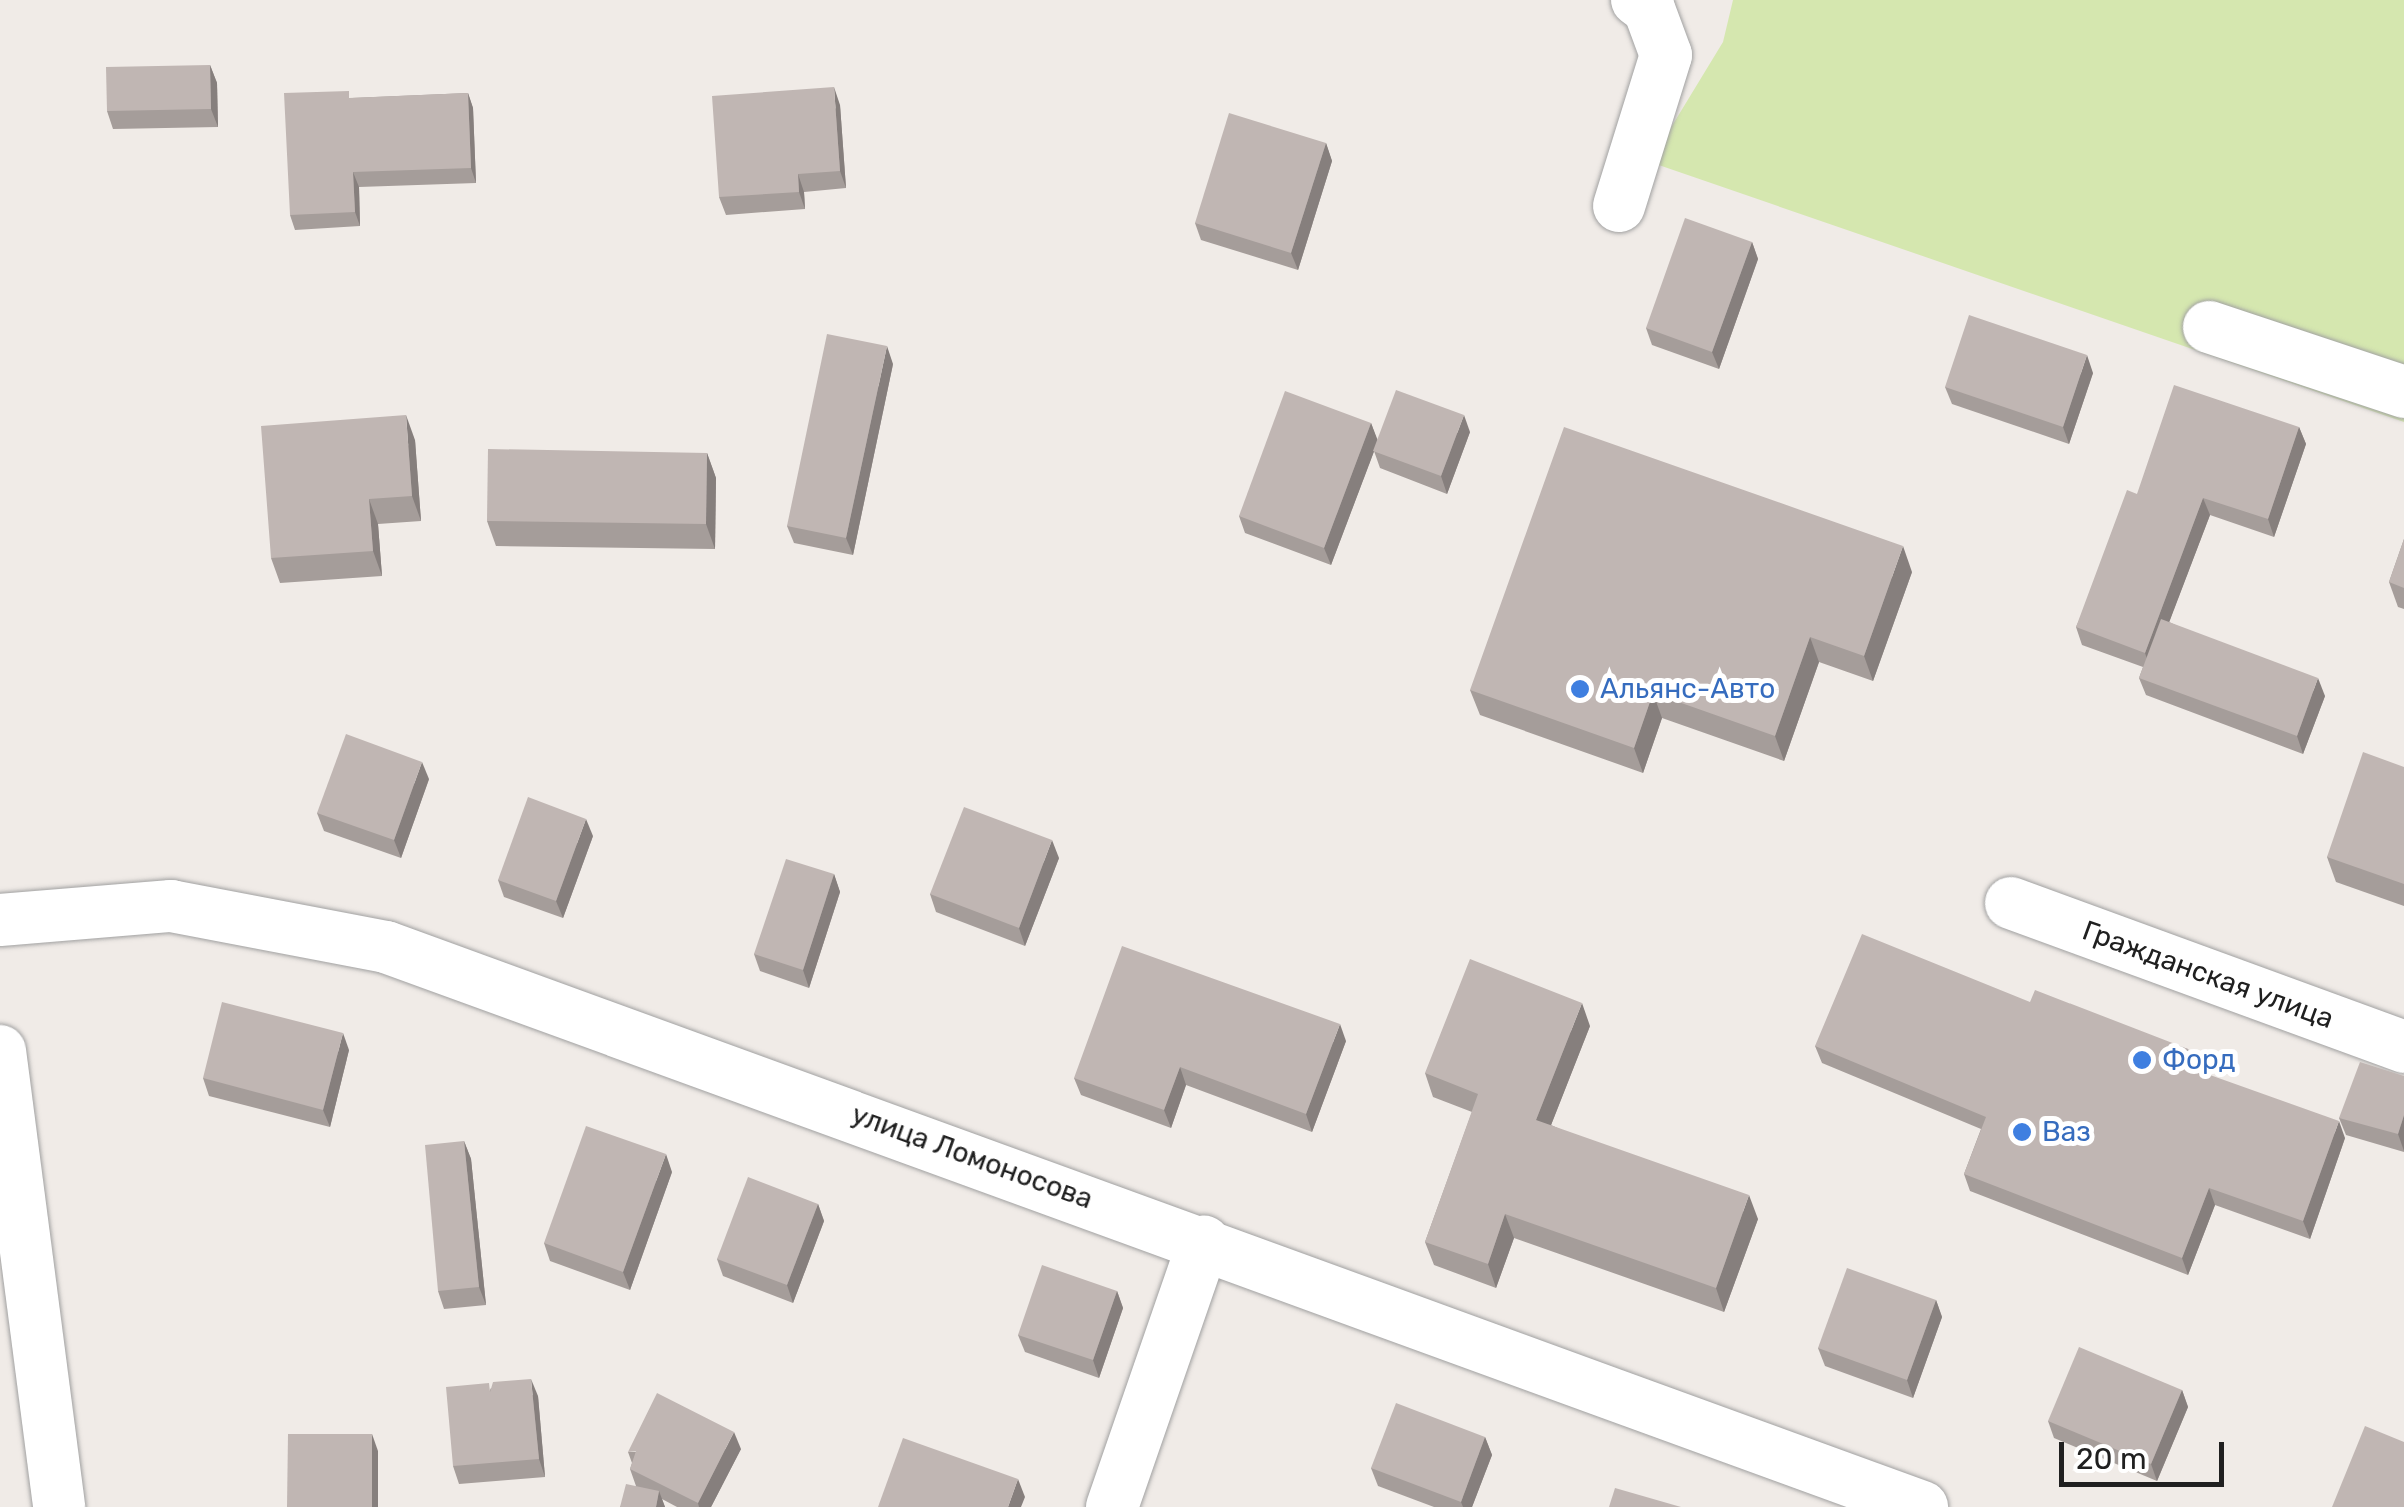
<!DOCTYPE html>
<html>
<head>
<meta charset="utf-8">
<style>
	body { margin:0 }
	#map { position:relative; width:2404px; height:1507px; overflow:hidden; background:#f0ebe7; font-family:Rubik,sans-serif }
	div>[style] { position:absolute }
	.grass>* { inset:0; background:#d5e7af }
	.roads { filter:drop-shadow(0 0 2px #a1a1a1) drop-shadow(0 0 2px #a1a1a1) }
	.minor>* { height:52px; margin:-26px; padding:0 26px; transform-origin:26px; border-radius:26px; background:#fff }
	.wall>* { inset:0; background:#a59d9a }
	.shaded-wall>* { inset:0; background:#867f7d }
	.building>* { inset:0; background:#c0b6b3 }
	.dots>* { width:28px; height:28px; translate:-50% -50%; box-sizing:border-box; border:5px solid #fff; border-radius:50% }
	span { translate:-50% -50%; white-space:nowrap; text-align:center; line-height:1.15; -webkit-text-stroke:10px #fff; paint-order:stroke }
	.shop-label { font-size:28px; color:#366cbe }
	.left { translate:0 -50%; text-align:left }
	.street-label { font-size:28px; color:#202020 }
	.scale { position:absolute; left:2059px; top:1442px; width:165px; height:45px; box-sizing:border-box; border:5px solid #202020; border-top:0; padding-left:12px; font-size:30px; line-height:35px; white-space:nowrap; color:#202020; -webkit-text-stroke:8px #fff; paint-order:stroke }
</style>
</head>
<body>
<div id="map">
	<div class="grass">
		<i style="clip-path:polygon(1733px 0,2404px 0,2404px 422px,1650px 162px,1723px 42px)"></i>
	</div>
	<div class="roads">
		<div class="minor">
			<i style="left:1619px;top:206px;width:158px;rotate:-72.7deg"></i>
			<i style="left:1666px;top:55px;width:49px;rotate:-110.3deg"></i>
			<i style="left:1649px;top:9px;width:15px;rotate:-143deg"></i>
			<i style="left:2209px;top:327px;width:206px;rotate:18.4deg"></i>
			<i style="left:2011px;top:903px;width:419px;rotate:20.1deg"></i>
			<i style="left:0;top:920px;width:172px;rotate:-4.7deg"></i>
			<i style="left:171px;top:906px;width:219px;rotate:10.8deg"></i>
			<i style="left:386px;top:947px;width:1635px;rotate:20.03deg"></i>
			<i style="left:0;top:1051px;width:460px;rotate:82.6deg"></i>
			<i style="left:1112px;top:1507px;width:281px;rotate:-70.9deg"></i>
		</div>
	</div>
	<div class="wall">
		<i style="clip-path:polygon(210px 65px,217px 83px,218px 127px,113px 129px,107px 111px)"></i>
		<i style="clip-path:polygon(468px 93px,473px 108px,476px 183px,359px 187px,360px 226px,295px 230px,290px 215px,352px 98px)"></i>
		<i style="clip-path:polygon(840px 105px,846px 188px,804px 192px,805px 209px,726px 215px,719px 197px)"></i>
		<i style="clip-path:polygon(1326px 143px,1332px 161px,1298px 270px,1201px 240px,1195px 223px)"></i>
		<i style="clip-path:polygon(1752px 242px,1758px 259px,1719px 369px,1652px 345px,1646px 328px)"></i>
		<i style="clip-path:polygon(893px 364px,853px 555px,794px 543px,787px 526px)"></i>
		<i style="clip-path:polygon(2093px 373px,2069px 444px,1952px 404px,1945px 387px)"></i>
		<i style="clip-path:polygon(1371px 423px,1377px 440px,1470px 432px,1447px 494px,1380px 468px,1374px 451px,1331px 565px,1245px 533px,1239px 516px)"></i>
		<i style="clip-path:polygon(2299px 427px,2306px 444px,2274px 537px,2210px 515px,2169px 622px,2325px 696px,2303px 754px,2146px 695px,2139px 678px,2143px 667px,2082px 645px,2076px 627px,2137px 494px)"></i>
		<i style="clip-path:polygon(415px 440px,421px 521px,378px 524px,382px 576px,280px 583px,271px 558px)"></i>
		<i style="clip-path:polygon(707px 453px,716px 478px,715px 549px,496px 546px,487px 521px)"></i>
		<i style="clip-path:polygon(2404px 539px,2404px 609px,2398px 607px,2389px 582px)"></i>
		<i style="clip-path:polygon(1912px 572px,1873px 681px,1819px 662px,1784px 761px,1662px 718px,1643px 773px,1480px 715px,1470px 690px)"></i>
		<i style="clip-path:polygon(2404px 767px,2404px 906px,2336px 882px,2327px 857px)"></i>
		<i style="clip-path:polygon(429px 779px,401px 858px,324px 831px,317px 813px)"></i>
		<i style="clip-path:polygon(593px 836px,563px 918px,504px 897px,498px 880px)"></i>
		<i style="clip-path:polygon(1059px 858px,1025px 946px,936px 912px,930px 894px)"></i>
		<i style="clip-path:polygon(834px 874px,840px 892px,809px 988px,760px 971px,754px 954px)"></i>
		<i style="clip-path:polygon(2030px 1002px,2188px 1049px,2194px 1067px,2193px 1069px,2345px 1138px,2310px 1239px,2215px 1205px,2188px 1275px,1970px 1191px,1964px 1174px,1981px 1129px,1822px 1063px,1815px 1046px)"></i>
		<i style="clip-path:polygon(1590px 1026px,1551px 1125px,1758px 1219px,1724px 1312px,1514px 1238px,1496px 1288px,1434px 1265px,1425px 1242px,1472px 1112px,1433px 1097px,1425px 1073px)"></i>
		<i style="clip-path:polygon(1346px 1041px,1312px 1132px,1186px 1085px,1171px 1128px,1081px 1095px,1074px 1078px)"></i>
		<i style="clip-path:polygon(349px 1050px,330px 1127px,209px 1096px,203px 1078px)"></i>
		<i style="clip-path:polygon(2404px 1076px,2404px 1152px,2346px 1135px,2339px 1118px)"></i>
		<i style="clip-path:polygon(464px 1141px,471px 1159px,486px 1305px,444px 1309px,438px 1291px)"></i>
		<i style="clip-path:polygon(672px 1172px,630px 1290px,550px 1261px,544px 1243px)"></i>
		<i style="clip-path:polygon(818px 1204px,824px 1221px,793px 1303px,723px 1276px,717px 1259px)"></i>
		<i style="clip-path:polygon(1117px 1291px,1123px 1308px,1099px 1378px,1025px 1352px,1018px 1335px)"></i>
		<i style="clip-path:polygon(1936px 1300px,1942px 1317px,1913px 1398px,1825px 1366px,1818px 1348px)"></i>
		<i style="clip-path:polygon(491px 1388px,538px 1396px,545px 1477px,459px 1484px,453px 1466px)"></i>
		<i style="clip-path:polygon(2182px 1390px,2188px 1407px,2157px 1481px,2054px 1438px,2048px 1421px)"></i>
		<i style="clip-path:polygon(1485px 1437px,1492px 1455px,1472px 1507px,1434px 1507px,1378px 1486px,1371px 1468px)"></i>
		<i style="clip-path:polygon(741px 1449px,711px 1507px,677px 1507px,662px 1499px,665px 1507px,620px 1507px,636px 1486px,630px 1469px,632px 1463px,628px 1452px)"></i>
	</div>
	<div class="shaded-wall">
		<i style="clip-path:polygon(210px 65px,217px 83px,218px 127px,211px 109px)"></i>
		<i style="clip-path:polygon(834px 87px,840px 105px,846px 188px,840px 171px)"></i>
		<i style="clip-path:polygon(468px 93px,473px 108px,476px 183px,471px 168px)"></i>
		<i style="clip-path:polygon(1326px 143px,1332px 161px,1298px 270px,1291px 253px)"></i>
		<i style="clip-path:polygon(353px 172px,359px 187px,360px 226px,355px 212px)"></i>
		<i style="clip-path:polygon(798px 174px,804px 192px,805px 209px,799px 192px)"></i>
		<i style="clip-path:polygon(1752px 242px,1758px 259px,1719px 369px,1712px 352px)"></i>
		<i style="clip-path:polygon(887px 346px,893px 364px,853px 555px,846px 538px)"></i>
		<i style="clip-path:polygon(2087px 355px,2093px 373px,2069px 444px,2063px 427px)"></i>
		<i style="clip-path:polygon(406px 415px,415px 440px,421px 521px,412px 496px)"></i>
		<i style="clip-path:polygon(1464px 415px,1470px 432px,1447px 494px,1441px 476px)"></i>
		<i style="clip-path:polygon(1371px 423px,1378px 441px,1331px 565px,1324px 548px)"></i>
		<i style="clip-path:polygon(2299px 427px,2306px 444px,2274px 537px,2268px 519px)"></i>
		<i style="clip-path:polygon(707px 453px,716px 478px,715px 549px,706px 524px)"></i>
		<i style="clip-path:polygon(2203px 498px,2210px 515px,2151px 670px,2145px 653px)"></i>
		<i style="clip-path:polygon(369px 499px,378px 524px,382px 576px,373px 551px)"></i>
		<i style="clip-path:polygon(1903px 546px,1912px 572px,1873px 681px,1864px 656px)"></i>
		<i style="clip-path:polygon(1810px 637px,1819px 662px,1784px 761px,1775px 736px)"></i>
		<i style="clip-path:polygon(2318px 678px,2325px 696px,2303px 754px,2297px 736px)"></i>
		<i style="clip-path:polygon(1653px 693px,1662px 718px,1643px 773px,1634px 748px)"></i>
		<i style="clip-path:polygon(422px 762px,429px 779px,401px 858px,394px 840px)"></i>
		<i style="clip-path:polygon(586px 819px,593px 836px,563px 918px,556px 901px)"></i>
		<i style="clip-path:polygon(1052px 840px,1059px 858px,1025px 946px,1019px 928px)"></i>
		<i style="clip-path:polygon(834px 874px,840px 892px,809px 988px,803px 970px)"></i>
		<i style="clip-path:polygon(1582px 1003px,1590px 1026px,1544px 1143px,1536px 1120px)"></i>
		<i style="clip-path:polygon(1340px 1024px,1346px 1041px,1312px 1132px,1306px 1114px)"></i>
		<i style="clip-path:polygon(343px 1033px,349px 1050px,330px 1127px,323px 1110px)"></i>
		<i style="clip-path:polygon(2188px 1049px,2194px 1067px,2188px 1082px,2182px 1065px)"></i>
		<i style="clip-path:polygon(1180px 1067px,1186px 1085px,1171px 1128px,1164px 1110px)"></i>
		<i style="clip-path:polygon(2404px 1115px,2404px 1151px,2398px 1134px)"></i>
		<i style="clip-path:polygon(2339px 1121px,2345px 1138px,2310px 1239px,2303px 1221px)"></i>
		<i style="clip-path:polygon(464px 1141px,471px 1159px,486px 1305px,479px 1287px)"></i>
		<i style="clip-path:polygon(666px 1154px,672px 1172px,630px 1290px,623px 1272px)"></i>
		<i style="clip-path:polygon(2209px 1188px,2215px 1205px,2188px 1275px,2182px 1258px)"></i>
		<i style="clip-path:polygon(1749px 1195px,1758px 1219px,1724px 1312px,1716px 1288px)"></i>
		<i style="clip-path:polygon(818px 1204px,824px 1221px,793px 1303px,787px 1285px)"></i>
		<i style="clip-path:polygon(1505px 1214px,1514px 1238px,1496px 1288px,1488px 1264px)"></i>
		<i style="clip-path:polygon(1117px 1291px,1123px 1308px,1099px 1378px,1093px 1360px)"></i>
		<i style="clip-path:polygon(1936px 1300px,1942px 1317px,1913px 1398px,1907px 1380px)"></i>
		<i style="clip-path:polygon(531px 1379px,538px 1396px,545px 1477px,539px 1459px)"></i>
		<i style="clip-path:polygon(2182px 1390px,2188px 1407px,2157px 1481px,2151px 1464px)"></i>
		<i style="clip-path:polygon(734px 1432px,741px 1449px,711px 1507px,699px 1507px,698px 1503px)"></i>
		<i style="clip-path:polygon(372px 1434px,378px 1451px,378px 1507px,372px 1507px)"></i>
		<i style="clip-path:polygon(1485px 1437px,1492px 1455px,1472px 1507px,1463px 1507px,1461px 1502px)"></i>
		<i style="clip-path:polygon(1018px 1479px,1025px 1497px,1021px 1507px,1008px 1507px)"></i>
		<i style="clip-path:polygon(659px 1491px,665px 1507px,656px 1507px)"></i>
	</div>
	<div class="building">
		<i style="clip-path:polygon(210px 65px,211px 109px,107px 111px,106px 67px)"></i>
		<i style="clip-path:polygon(834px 87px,840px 171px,798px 174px,799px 192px,719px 197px,712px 96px)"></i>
		<i style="clip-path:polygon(349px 91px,349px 98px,468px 93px,471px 168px,353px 172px,355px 212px,290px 215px,284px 93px)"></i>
		<i style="clip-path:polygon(1229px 113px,1326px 143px,1291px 253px,1195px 223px)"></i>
		<i style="clip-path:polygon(1685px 218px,1752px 242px,1712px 352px,1646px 328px)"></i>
		<i style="clip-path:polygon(1969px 315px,2087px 355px,2063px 427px,1945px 387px)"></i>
		<i style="clip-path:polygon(827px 334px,887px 346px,846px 538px,787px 526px)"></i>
		<i style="clip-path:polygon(2174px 385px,2299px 427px,2268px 519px,2203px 498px,2145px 653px,2076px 627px,2127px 490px,2137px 494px)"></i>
		<i style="clip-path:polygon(1396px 390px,1464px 415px,1441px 476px,1373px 451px)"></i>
		<i style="clip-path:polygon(1285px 391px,1371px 423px,1324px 548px,1239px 516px)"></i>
		<i style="clip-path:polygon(406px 415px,412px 496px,369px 499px,373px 551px,271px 558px,261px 426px)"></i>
		<i style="clip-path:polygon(1564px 427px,1903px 546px,1864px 656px,1810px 637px,1775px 736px,1653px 693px,1634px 748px,1470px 690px)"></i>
		<i style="clip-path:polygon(488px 449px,707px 453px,706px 524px,487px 521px)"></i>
		<i style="clip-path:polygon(2404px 539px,2404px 588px,2389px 582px)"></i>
		<i style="clip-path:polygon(2161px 619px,2318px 678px,2297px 736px,2139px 678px)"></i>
		<i style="clip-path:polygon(346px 734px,422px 762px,394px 840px,317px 813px)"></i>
		<i style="clip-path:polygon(2363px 752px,2404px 767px,2404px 884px,2327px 857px)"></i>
		<i style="clip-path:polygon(528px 797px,586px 819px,556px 901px,498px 880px)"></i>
		<i style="clip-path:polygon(964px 807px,1052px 840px,1019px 928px,930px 894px)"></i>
		<i style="clip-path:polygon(786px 859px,834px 874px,803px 970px,754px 954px)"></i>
		<i style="clip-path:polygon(1862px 934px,2030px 1002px,2035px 990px,2188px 1049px,2182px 1065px,2339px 1121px,2303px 1221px,2209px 1188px,2182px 1258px,1964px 1174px,1986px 1117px,1815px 1046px)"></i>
		<i style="clip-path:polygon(1122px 946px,1340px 1024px,1306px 1114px,1180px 1067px,1164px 1110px,1074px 1078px)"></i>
		<i style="clip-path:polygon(1470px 959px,1582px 1003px,1536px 1120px,1749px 1195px,1716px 1288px,1505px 1214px,1488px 1264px,1425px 1242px,1478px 1094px,1425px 1073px)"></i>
		<i style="clip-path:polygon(222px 1002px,343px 1033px,323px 1110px,203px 1078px)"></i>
		<i style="clip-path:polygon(2360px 1062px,2404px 1076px,2404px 1115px,2398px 1134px,2339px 1118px)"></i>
		<i style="clip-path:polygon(586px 1126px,666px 1154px,623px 1272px,544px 1243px)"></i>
		<i style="clip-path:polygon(464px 1141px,479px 1287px,438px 1291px,425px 1145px)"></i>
		<i style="clip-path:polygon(748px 1177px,818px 1204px,787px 1285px,717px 1259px)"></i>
		<i style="clip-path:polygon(1042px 1265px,1117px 1291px,1093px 1360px,1018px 1335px)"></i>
		<i style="clip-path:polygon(1847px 1268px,1936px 1300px,1907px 1380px,1818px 1348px)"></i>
		<i style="clip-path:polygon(2079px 1347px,2182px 1390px,2151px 1464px,2048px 1421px)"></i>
		<i style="clip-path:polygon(531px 1379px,539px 1459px,453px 1466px,446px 1387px,489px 1383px,490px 1392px,493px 1382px)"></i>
		<i style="clip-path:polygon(657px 1393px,734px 1432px,698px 1503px,630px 1469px,636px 1451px,628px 1452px)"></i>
		<i style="clip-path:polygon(1396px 1403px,1485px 1437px,1461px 1502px,1371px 1468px)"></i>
		<i style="clip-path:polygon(2365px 1426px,2404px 1442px,2404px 1507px,2332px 1507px)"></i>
		<i style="clip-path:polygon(288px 1434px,372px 1434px,372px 1507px,287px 1507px)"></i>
		<i style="clip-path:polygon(903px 1438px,1018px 1479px,1008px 1507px,878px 1507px)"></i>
		<i style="clip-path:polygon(626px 1484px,659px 1491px,656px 1507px,620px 1507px)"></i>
		<i style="clip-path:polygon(1615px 1488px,1681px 1507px,1609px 1507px)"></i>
	</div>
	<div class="dots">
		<i style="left:1580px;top:689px;background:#3f7fe0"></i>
		<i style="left:2142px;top:1060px;background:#3f7fe0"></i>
		<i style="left:2022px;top:1132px;background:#3f7fe0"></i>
	</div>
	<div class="shop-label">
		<span class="left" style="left:1600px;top:689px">Альянс-Авто</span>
		<span class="left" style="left:2162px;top:1060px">Форд</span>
		<span class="left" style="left:2042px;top:1132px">Ваз</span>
	</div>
	<div class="street-label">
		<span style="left:2208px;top:975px;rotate:20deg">Гражданская улица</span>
		<span style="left:972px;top:1157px;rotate:20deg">улица Ломоносова</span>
	</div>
	<div class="scale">20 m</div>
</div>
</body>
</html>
